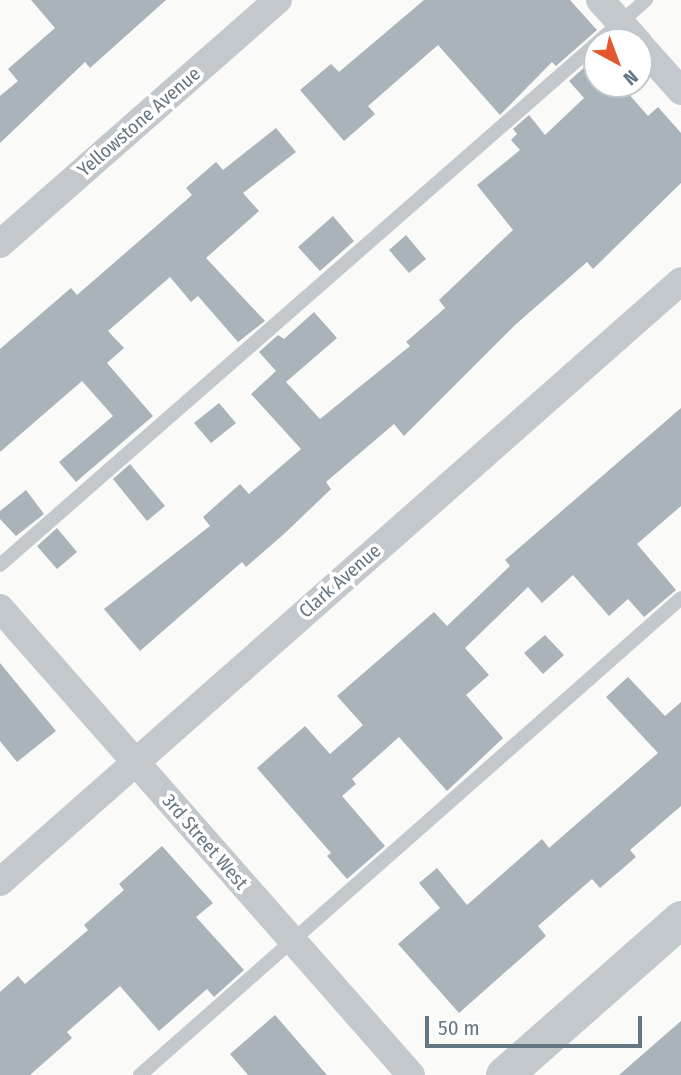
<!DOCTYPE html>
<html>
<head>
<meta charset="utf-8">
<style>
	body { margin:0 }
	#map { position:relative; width:681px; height:1075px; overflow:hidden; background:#fafaf8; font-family:"Fira Sans Condensed",sans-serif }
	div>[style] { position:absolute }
	.building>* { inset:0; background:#aab3b9 }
	.service>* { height:14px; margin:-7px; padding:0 7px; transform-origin:7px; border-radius:7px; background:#c3c8cc }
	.minor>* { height:28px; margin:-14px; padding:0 14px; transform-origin:14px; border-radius:14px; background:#c3c8cc }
	.tertiary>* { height:37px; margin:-18.5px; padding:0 18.5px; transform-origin:18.5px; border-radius:18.5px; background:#c3c8cc }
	span { translate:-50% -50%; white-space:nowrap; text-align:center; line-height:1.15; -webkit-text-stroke:7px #fff; paint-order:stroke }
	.street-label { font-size:19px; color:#657683 }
	.north { position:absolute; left:583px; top:28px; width:70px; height:70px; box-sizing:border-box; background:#fff; border:2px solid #c1c8cd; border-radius:50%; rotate:139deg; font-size:19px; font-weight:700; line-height:28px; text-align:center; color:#657683 }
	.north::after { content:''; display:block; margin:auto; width:24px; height:32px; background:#e4572e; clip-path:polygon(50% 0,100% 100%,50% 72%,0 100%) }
	.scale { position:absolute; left:425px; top:1016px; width:217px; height:32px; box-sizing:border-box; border:4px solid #657683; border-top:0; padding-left:9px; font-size:21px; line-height:24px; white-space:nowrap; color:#657683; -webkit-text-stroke:5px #fff; paint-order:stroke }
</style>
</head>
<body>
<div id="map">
	<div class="building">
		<i style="clip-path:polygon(31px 0,166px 0,90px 68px,85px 62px,0 143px,0 96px,18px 81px,8px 69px,55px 28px)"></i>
		<i style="clip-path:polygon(424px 0,570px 0,597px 30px,556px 66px,552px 62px,500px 115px,438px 45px,368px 106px,375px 114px,344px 141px,300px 90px,331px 64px,339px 72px)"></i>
		<i style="clip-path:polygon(597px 56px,597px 84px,620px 84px,648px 116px,658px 107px,681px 133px,681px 183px,593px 269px,587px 262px,515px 325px,404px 436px,394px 424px,326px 482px,331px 489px,284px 534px,246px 567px,242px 562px,140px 651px,104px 609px,210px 526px,203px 517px,240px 484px,249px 494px,301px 449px,251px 394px,276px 371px,259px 352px,278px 335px,284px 339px,314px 312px,337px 338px,286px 382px,320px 419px,410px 346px,406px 342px,445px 308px,439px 300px,513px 230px,477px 185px,520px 150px,511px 140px,517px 134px,513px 129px,529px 115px,545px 135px,584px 98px,569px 81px)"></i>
		<i style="clip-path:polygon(276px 128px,296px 152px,243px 193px,259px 211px,206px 258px,265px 321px,238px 342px,198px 296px,191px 302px,170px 277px,108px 331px,124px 348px,107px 363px,153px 416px,76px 482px,59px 462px,113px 416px,82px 381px,0 452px,0 349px,71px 288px,77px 295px,192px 195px,186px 188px,216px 162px,223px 170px)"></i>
		<i style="clip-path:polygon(333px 216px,354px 241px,320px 271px,298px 247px)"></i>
		<i style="clip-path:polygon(406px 235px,426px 259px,409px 273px,389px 250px)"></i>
		<i style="clip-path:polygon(219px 403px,236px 423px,211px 443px,194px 423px)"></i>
		<i style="clip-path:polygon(681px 408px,681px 506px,637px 544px,676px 590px,644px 617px,628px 599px,609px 616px,573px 575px,542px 603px,528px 587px,465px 648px,489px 675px,466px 695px,503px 738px,447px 791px,399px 737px,352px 779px,356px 784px,342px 796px,385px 846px,347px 879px,327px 856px,331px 853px,257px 768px,305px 726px,330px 754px,363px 725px,337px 696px,434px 612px,447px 626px,510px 566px,505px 560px)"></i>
		<i style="clip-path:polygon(130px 464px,165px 506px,147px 521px,113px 479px)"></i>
		<i style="clip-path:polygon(26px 490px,44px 514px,16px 536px,0 519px,0 511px)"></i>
		<i style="clip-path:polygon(57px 528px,77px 552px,57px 569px,37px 546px)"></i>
		<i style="clip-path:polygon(545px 635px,564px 655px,543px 674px,524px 653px)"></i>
		<i style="clip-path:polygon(0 663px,56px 731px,17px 762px,0 741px)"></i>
		<i style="clip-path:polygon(628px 677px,665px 716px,681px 702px,681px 806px,630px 850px,636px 857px,600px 888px,592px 879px,538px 926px,546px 936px,459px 1013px,398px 944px,440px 908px,419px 883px,437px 868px,467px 905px,542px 839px,549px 848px,658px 753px,606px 697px)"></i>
		<i style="clip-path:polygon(162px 846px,213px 903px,196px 917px,244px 970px,214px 997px,207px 989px,159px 1031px,120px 986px,67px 1032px,72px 1038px,30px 1075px,0 1075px,0 992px,18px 976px,25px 984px,88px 930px,84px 925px,124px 890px,119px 884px)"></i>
		<i style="clip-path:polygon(275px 1015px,327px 1075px,248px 1075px,230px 1054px)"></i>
		<i style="clip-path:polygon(681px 1021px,681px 1075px,619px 1075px)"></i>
	</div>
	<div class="service">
		<i style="left:598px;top:42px;width:64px;rotate:-41.2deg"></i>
		<i style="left:0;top:565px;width:793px;rotate:-41.17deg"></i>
		<i style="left:140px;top:1075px;width:721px;rotate:-41.4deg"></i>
	</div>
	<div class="minor">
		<i style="left:600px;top:0;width:57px;rotate:47.9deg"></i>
		<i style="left:639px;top:44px;width:63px;rotate:48.2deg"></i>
		<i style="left:0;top:244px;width:370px;rotate:-41.3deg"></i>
		<i style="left:0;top:608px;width:622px;rotate:48.65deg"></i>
		<i style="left:0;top:882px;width:908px;rotate:-41.43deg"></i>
	</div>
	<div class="tertiary">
		<i style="left:504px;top:1075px;width:236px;rotate:-41.4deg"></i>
	</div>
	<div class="street-label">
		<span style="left:139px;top:122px;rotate:-41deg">Yellowstone Avenue</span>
		<span style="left:340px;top:581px;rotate:-41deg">Clark Avenue</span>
		<span style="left:205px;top:842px;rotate:49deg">3rd Street West</span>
	</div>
	<div class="north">N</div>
	<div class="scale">50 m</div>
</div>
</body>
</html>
